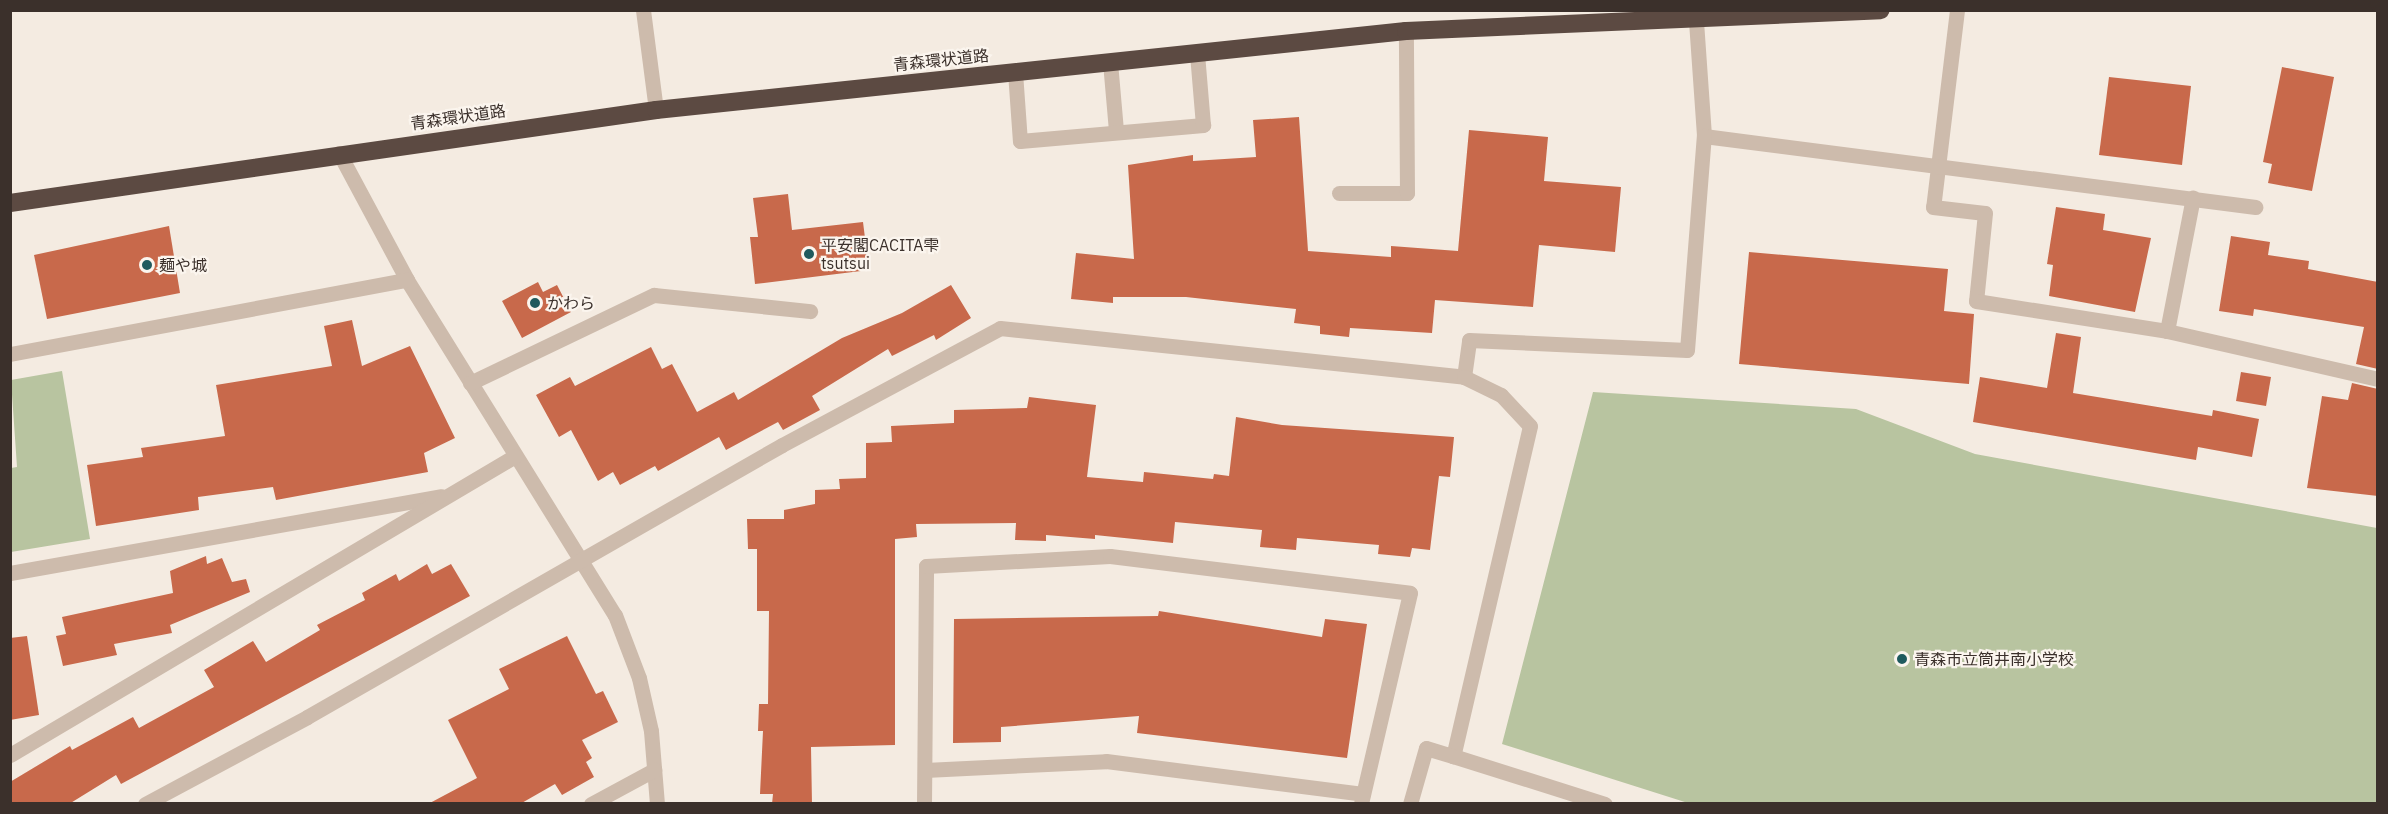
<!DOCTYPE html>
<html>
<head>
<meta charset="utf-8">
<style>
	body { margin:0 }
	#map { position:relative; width:2388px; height:814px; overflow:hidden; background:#f4ebe1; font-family:"IBM Plex Sans","Noto Sans JP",sans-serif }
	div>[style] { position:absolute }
	.green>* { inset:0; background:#b8c4a0 }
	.building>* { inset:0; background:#c8694b }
	.minor>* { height:15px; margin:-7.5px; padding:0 7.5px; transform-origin:7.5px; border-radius:7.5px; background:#cdbbac }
	.highway>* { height:18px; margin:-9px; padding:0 9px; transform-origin:9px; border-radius:9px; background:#5c4a42 }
	.dots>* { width:16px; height:16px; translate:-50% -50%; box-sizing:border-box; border:3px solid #fbf5ee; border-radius:50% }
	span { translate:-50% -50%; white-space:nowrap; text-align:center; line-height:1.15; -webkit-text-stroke:4.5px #fbf5ee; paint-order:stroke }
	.street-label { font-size:16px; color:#3b302b }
	.poi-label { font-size:16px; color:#3b302b }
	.left { translate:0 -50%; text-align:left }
	.frame { position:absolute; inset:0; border:12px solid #3b302b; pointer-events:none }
</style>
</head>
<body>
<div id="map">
	<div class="green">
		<i style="clip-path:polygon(62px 371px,90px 539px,11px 552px,11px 468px,17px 467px,11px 380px)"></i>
		<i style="clip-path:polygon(1593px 392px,1856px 409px,1975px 454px,2377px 528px,2377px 803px,1688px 803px,1502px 744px)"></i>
	</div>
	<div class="building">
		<i style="clip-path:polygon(2282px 67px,2334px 77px,2312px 191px,2268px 183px,2272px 164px,2263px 162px)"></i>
		<i style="clip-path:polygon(2109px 77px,2191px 86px,2182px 165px,2099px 155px)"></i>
		<i style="clip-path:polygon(1299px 117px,1308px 251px,1391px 257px,1391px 246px,1458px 251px,1469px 130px,1548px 137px,1544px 181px,1621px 187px,1615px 252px,1539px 245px,1533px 307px,1435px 300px,1432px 333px,1350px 328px,1349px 337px,1320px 334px,1320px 326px,1294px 323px,1296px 309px,1186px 297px,1113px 297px,1113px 303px,1071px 299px,1076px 253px,1134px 259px,1128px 165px,1193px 155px,1193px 161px,1256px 157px,1253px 120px)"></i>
		<i style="clip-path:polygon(788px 194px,792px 230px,863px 222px,869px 270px,755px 284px,750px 237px,758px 237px,753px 198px)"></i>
		<i style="clip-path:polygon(2056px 207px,2105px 214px,2103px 230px,2151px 238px,2135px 312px,2049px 296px,2053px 265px,2047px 264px)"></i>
		<i style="clip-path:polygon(169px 226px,180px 293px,47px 319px,34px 255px)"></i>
		<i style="clip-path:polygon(2231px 236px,2270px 242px,2268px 255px,2309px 261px,2308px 269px,2378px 282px,2378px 369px,2356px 364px,2364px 327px,2254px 309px,2253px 316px,2219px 311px)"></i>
		<i style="clip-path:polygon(1749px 252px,1948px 269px,1944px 311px,1974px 314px,1969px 384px,1739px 364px)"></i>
		<i style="clip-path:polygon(538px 282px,543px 292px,557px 285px,571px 312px,522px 338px,502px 301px)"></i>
		<i style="clip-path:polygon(951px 285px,971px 318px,936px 340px,934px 335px,892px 356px,888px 349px,812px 396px,820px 410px,783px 430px,778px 422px,726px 450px,719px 437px,658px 471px,655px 466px,620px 485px,613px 472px,598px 481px,571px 430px,559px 437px,536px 395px,570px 377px,575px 386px,651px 347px,662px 369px,672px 364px,697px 412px,734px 392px,738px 400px,842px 338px,902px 313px)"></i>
		<i style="clip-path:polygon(352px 320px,362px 366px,410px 346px,455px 438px,424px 453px,428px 472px,276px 500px,273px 487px,198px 497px,199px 510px,96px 526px,87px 465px,143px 457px,141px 448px,225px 436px,216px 385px,332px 366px,324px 326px)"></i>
		<i style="clip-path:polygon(2056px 333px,2081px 337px,2073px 393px,2212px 416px,2213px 410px,2259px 419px,2252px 457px,2198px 447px,2196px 460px,1973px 422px,1980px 377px,2047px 388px)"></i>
		<i style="clip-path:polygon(2241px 372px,2271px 377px,2266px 406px,2236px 401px)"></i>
		<i style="clip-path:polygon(2352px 383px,2378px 389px,2378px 496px,2307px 488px,2322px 396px,2348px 400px)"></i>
		<i style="clip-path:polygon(1029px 397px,1096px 405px,1087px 477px,1143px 482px,1144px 472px,1213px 479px,1214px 474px,1229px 476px,1236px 417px,1282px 425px,1454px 437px,1450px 477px,1439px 476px,1430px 550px,1412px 548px,1410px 557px,1378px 554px,1379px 545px,1297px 538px,1296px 550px,1260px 547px,1262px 530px,1175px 522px,1173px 543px,1095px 535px,1095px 539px,1046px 535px,1046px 541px,1015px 540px,1016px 523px,916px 524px,917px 537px,895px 539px,895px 745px,811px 747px,812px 804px,772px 804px,773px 794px,760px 794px,763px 731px,758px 731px,759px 704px,768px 704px,769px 611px,757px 611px,757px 549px,748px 549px,747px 519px,784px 519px,784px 510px,815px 504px,815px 490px,840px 489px,839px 479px,866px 478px,866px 443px,892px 442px,891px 426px,954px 423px,954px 410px,1027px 408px)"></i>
		<i style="clip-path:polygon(206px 556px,207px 564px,222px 558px,232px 582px,246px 579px,250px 592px,170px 625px,172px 633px,114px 644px,117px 655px,63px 666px,56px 636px,66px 634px,62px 617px,173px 593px,170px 571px)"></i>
		<i style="clip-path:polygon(427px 564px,432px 574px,451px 564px,470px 596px,121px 784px,116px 775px,69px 804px,10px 804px,10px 782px,70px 746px,72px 750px,133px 717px,139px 728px,214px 687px,204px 670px,253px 641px,266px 662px,320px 630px,317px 625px,365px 600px,362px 593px,396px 574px,399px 581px)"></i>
		<i style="clip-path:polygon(1159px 611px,1322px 637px,1325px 619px,1367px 624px,1347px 758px,1137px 733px,1139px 716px,1001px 727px,1001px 742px,953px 743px,954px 619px,1158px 616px)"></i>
		<i style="clip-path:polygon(27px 636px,39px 715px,10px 720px,10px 638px)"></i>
		<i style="clip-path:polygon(567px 636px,596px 694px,603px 691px,618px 722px,582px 740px,592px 758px,586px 762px,594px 777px,562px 795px,555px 784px,520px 804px,428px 804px,477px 778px,448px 720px,509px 689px,499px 669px)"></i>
	</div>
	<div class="minor">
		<i style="left:643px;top:10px;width:101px;rotate:82.6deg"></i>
		<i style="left:1957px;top:10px;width:198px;rotate:96.9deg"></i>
		<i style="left:1933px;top:207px;width:52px;rotate:6.6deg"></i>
		<i style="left:1985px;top:213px;width:88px;rotate:95.8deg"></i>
		<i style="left:1976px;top:301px;width:193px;rotate:8.9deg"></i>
		<i style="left:2167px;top:331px;width:216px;rotate:12.8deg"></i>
		<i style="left:1696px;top:21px;width:115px;rotate:86deg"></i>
		<i style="left:1704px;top:136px;width:556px;rotate:7.34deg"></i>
		<i style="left:1110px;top:62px;width:69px;rotate:85deg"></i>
		<i style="left:1015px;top:72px;width:69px;rotate:85.9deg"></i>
		<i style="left:1020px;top:141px;width:184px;rotate:-5deg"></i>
		<i style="left:1203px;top:125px;width:72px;rotate:-94.8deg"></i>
		<i style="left:339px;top:153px;width:144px;rotate:61.8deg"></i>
		<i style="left:407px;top:280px;width:394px;rotate:58.2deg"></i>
		<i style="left:615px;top:615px;width:67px;rotate:69.1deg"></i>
		<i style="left:639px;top:678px;width:54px;rotate:77.2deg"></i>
		<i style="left:651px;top:731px;width:73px;rotate:85.3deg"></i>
		<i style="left:1339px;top:193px;width:68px"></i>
		<i style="left:1407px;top:193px;width:162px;rotate:-90.4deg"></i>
		<i style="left:2167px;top:331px;width:136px;rotate:-79deg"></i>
		<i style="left:10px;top:354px;width:404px;rotate:-10.6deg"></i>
		<i style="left:1464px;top:377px;width:37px;rotate:-82deg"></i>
		<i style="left:1469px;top:340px;width:218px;rotate:2.6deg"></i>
		<i style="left:1687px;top:350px;width:215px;rotate:-85.5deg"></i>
		<i style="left:470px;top:383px;width:204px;rotate:-25.6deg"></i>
		<i style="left:654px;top:295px;width:157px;rotate:5.9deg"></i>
		<i style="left:10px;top:573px;width:438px;rotate:-10.1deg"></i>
		<i style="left:10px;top:755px;width:587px;rotate:-30.63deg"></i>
		<i style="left:925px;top:770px;width:181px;rotate:-2.8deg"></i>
		<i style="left:1106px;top:761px;width:259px;rotate:7.3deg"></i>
		<i style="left:145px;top:804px;width:184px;rotate:-28.2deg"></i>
		<i style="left:307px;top:717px;width:547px;rotate:-29.8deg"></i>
		<i style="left:782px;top:445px;width:247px;rotate:-28.2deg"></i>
		<i style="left:1000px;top:328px;width:467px;rotate:6deg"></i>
		<i style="left:1464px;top:377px;width:41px;rotate:25.9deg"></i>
		<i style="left:1501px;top:395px;width:42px;rotate:46.9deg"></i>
		<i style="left:1530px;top:426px;width:339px;rotate:103.1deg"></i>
		<i style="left:1453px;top:756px;width:159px;rotate:17.5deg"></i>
		<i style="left:591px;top:804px;width:72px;rotate:-28.4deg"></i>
		<i style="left:924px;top:804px;width:238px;rotate:-89.5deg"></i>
		<i style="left:926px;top:566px;width:184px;rotate:-3.1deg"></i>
		<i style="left:1110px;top:556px;width:302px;rotate:7deg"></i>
		<i style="left:1410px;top:593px;width:217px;rotate:103.1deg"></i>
		<i style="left:1410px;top:804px;width:58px;rotate:-74.1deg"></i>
		<i style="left:1426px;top:748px;width:28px;rotate:17deg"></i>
	</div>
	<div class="highway">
		<i style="left:10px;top:203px;width:653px;rotate:-8.19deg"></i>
		<i style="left:656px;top:110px;width:754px;rotate:-6.01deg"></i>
		<i style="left:1406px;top:31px;width:475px;rotate:-2.5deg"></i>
	</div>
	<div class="dots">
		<i style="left:809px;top:254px;background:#1f5a5e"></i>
		<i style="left:147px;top:265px;background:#1f5a5e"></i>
		<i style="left:535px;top:303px;background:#1f5a5e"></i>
		<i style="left:1902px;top:659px;background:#1f5a5e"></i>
	</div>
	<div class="street-label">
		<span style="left:941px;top:60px;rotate:-6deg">青森環状道路</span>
		<span style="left:458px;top:117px;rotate:-8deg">青森環状道路</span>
	</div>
	<div class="poi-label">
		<span class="left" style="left:821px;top:254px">平安閣CACITA雫<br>tsutsui</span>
		<span class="left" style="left:159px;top:265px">麺や城</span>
		<span class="left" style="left:547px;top:303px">かわら</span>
		<span class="left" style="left:1914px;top:659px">青森市立筒井南小学校</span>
	</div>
	<div class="frame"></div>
</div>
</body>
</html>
